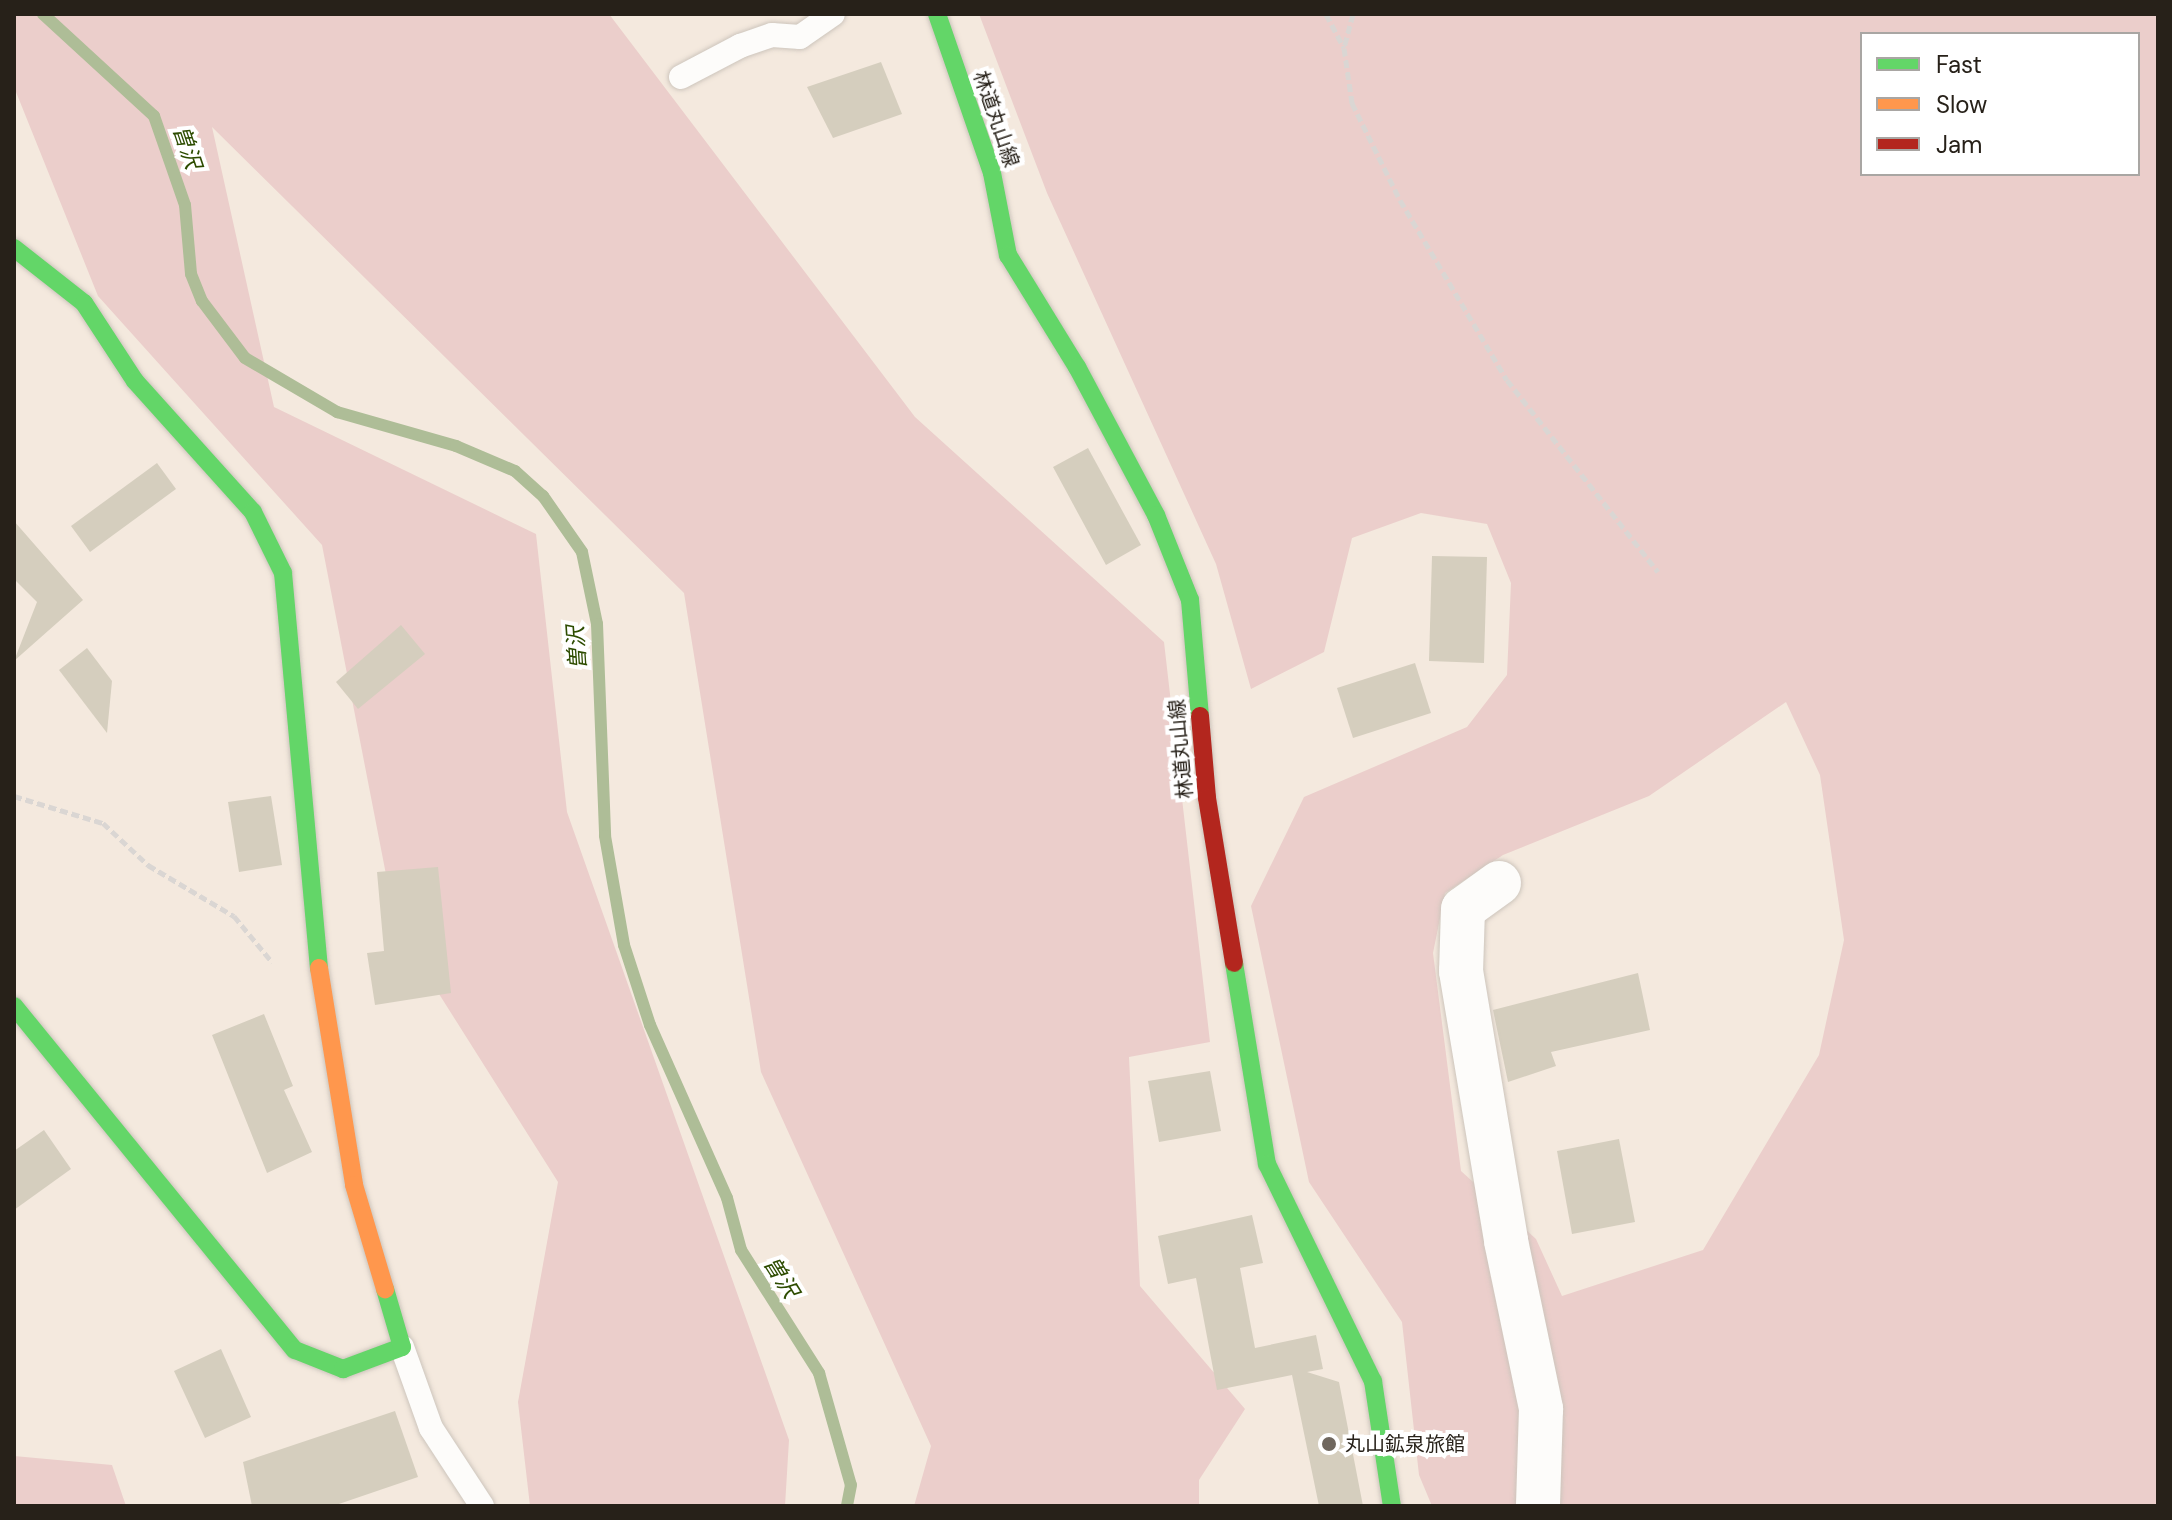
<!DOCTYPE html>
<html>
<head>
<meta charset="utf-8">
<style>
	body { margin:0 }
	#map { position:relative; width:2172px; height:1520px; overflow:hidden; background:#f4e9de; font-family:"DM Sans","Noto Sans JP",sans-serif }
	div>[style] { position:absolute }
	.green>* { inset:0; background:#ebcecb }
	.stream>* { height:12px; margin:-6px; padding:0 6px; transform-origin:6px; border-radius:6px; background:#aebd97 }
	.building>* { inset:0; background:#d5cebe }
	.path>* { height:5px; margin-top:-2.5px; transform-origin:0; background:repeating-linear-gradient(90deg,#dad6d3 0 8px,transparent 0 12px) }
	.roads { filter:drop-shadow(0 0 2px #cdc5bc) drop-shadow(0 0 2px #cdc5bc) }
	.lane>* { height:24px; margin:-12px; padding:0 12px; transform-origin:12px; border-radius:12px; background:#fdfcfa }
	.street>* { height:44px; margin:-22px; padding:0 22px; transform-origin:22px; border-radius:22px; background:#fdfcfa }
	.fast>* { height:18px; margin:-9px; padding:0 9px; transform-origin:9px; border-radius:9px; background:#63d668 }
	.slow>* { height:18px; margin:-9px; padding:0 9px; transform-origin:9px; border-radius:9px; background:#ff974d }
	.jam>* { height:18px; margin:-9px; padding:0 9px; transform-origin:9px; border-radius:9px; background:#b3261e }
	.dots>* { width:22px; height:22px; translate:-50% -50%; box-sizing:border-box; border:4px solid #fff; border-radius:50% }
	span { translate:-50% -50%; white-space:nowrap; text-align:center; line-height:1.15; -webkit-text-stroke:8px #fff; paint-order:stroke }
	.street-label { font-size:20px; color:#272119 }
	.poi-label { font-size:20px; color:#272119 }
	.left { translate:0 -50%; text-align:left }
	.water-label { font-size:22px; color:#2d4c00; font-style:italic }
	.frame { position:absolute; inset:0; border:16px solid #272119; pointer-events:none }
	.legend { position:absolute; left:1860px; top:32px; width:280px; height:144px; box-sizing:border-box; background:#fff; border:2px solid #a9a6a3; margin:0; padding:10px 14px; list-style:none; font-size:24px; color:#272119 }
	.legend li { display:flex; align-items:center; gap:16px; height:40px }
	.legend b { width:40px; border:2px solid #a9a6a3 }
</style>
</head>
<body>
<div id="map">
	<div class="green">
		<i style="clip-path:polygon(14px 14px,609px 14px,915px 417px,1164px 642px,1210px 1042px,1129px 1057px,1140px 1286px,1245px 1409px,1199px 1480px,1199px 1506px,914px 1506px,931px 1446px,761px 1072px,684px 593px,212px 127px,274px 407px,536px 534px,567px 812px,789px 1440px,785px 1506px,530px 1506px,518px 1402px,558px 1182px,396px 926px,322px 545px,98px 296px,14px 87px)"></i>
		<i style="clip-path:polygon(evenodd,979px 14px,2158px 14px,2158px 1506px,1432px 1506px,1419px 1475px,1402px 1322px,1309px 1182px,1251px 906px,1304px 797px,1467px 727px,1507px 675px,1511px 583px,1487px 524px,1421px 513px,1352px 538px,1324px 652px,1251px 689px,1216px 564px,1047px 193px,979px 14px,1862px 34px,2138px 34px,2138px 174px,1862px 174px,1862px 34px,979px 14px,1786px 702px,1820px 775px,1844px 940px,1819px 1055px,1703px 1250px,1562px 1296px,1536px 1239px,1461px 1171px,1433px 953px,1445px 893px,1503px 855px,1649px 796px,1786px 702px)"></i>
		<i style="clip-path:polygon(14px 1456px,112px 1465px,126px 1506px,14px 1506px)"></i>
	</div>
	<div class="stream">
		<i style="left:43px;top:14px;width:151px;rotate:42.6deg"></i>
		<i style="left:154px;top:116px;width:94px;rotate:70.8deg"></i>
		<i style="left:185px;top:205px;width:69px;rotate:85deg"></i>
		<i style="left:191px;top:274px;width:29px;rotate:68deg"></i>
		<i style="left:202px;top:301px;width:71px;rotate:53deg"></i>
		<i style="left:245px;top:358px;width:107px;rotate:30.4deg"></i>
		<i style="left:337px;top:412px;width:124px;rotate:15.9deg"></i>
		<i style="left:456px;top:446px;width:64px;rotate:23deg"></i>
		<i style="left:515px;top:471px;width:38px;rotate:42deg"></i>
		<i style="left:543px;top:496px;width:68px;rotate:55.1deg"></i>
		<i style="left:582px;top:552px;width:74px;rotate:78.2deg"></i>
		<i style="left:597px;top:624px;width:212px;rotate:87.8deg"></i>
		<i style="left:605px;top:836px;width:111px;rotate:80.1deg"></i>
		<i style="left:624px;top:945px;width:84px;rotate:72deg"></i>
		<i style="left:650px;top:1025px;width:189px;rotate:66deg"></i>
		<i style="left:727px;top:1198px;width:54px;rotate:74.9deg"></i>
		<i style="left:741px;top:1250px;width:146px;rotate:57.6deg"></i>
		<i style="left:819px;top:1373px;width:116px;rotate:74.1deg"></i>
		<i style="left:851px;top:1485px;width:21px;rotate:101deg"></i>
	</div>
	<div class="building">
		<i style="clip-path:polygon(881px 62px,902px 114px,833px 138px,807px 87px)"></i>
		<i style="clip-path:polygon(1088px 448px,1141px 545px,1106px 565px,1053px 467px)"></i>
		<i style="clip-path:polygon(157px 463px,176px 489px,90px 552px,71px 526px)"></i>
		<i style="clip-path:polygon(14px 521px,83px 600px,14px 661px,37px 602px,14px 579px)"></i>
		<i style="clip-path:polygon(1432px 556px,1487px 557px,1484px 663px,1429px 661px)"></i>
		<i style="clip-path:polygon(401px 625px,425px 654px,358px 709px,336px 682px)"></i>
		<i style="clip-path:polygon(87px 648px,112px 681px,107px 733px,59px 670px)"></i>
		<i style="clip-path:polygon(1415px 663px,1431px 713px,1353px 738px,1337px 688px)"></i>
		<i style="clip-path:polygon(271px 796px,282px 865px,239px 872px,228px 802px)"></i>
		<i style="clip-path:polygon(438px 867px,451px 993px,375px 1005px,367px 953px,384px 951px,377px 872px)"></i>
		<i style="clip-path:polygon(1638px 973px,1650px 1030px,1551px 1052px,1556px 1066px,1508px 1082px,1493px 1010px)"></i>
		<i style="clip-path:polygon(264px 1014px,293px 1086px,284px 1090px,312px 1152px,267px 1173px,212px 1035px)"></i>
		<i style="clip-path:polygon(1210px 1071px,1221px 1131px,1159px 1142px,1148px 1081px)"></i>
		<i style="clip-path:polygon(44px 1130px,71px 1169px,14px 1210px,14px 1151px)"></i>
		<i style="clip-path:polygon(1619px 1139px,1635px 1222px,1572px 1234px,1557px 1151px)"></i>
		<i style="clip-path:polygon(1252px 1215px,1263px 1263px,1240px 1268px,1255px 1348px,1316px 1335px,1323px 1369px,1307px 1372px,1339px 1382px,1363px 1506px,1319px 1506px,1292px 1375px,1217px 1390px,1196px 1278px,1168px 1284px,1158px 1236px)"></i>
		<i style="clip-path:polygon(221px 1349px,251px 1417px,205px 1438px,174px 1371px)"></i>
		<i style="clip-path:polygon(395px 1411px,418px 1477px,333px 1506px,252px 1506px,243px 1462px)"></i>
	</div>
	<div class="path">
		<i style="left:1326px;top:14px;width:38px;rotate:62deg"></i>
		<i style="left:1353px;top:14px;width:35px;rotate:105deg"></i>
		<i style="left:1344px;top:48px;width:56px;rotate:81.7deg"></i>
		<i style="left:1352px;top:103px;width:108px;rotate:63.7deg"></i>
		<i style="left:1400px;top:200px;width:209px;rotate:59.3deg"></i>
		<i style="left:1507px;top:380px;width:244px;rotate:51.8deg"></i>
		<i style="left:14px;top:796px;width:93px;rotate:16.9deg"></i>
		<i style="left:103px;top:823px;width:62px;rotate:43deg"></i>
		<i style="left:148px;top:865px;width:100px;rotate:30.7deg"></i>
		<i style="left:234px;top:916px;width:60px;rotate:50.4deg"></i>
	</div>
	<div class="roads">
		<div class="lane">
			<i style="left:681px;top:77px;width:67px;rotate:-27.7deg"></i>
			<i style="left:740px;top:46px;width:34px;rotate:-19deg"></i>
			<i style="left:772px;top:35px;width:28px;rotate:4deg"></i>
			<i style="left:800px;top:37px;width:40px;rotate:-34.9deg"></i>
			<i style="left:402px;top:1347px;width:86px;rotate:70.3deg"></i>
			<i style="left:431px;top:1428px;width:93px;rotate:56.8deg"></i>
		</div>
		<div class="street">
			<i style="left:1499px;top:883px;width:44px;rotate:144.2deg"></i>
			<i style="left:1463px;top:909px;width:62px;rotate:91.8deg"></i>
			<i style="left:1461px;top:971px;width:274px;rotate:80.5deg"></i>
			<i style="left:1506px;top:1241px;width:172px;rotate:78.2deg"></i>
			<i style="left:1541px;top:1409px;width:97px;rotate:91.8deg"></i>
		</div>
		<div class="fast">
			<i style="left:937px;top:14px;width:168px;rotate:70.9deg"></i>
			<i style="left:992px;top:173px;width:84px;rotate:79deg"></i>
			<i style="left:1008px;top:255px;width:132px;rotate:58.4deg"></i>
			<i style="left:1077px;top:367px;width:168px;rotate:61.9deg"></i>
			<i style="left:1156px;top:515px;width:92px;rotate:68.2deg"></i>
			<i style="left:1190px;top:600px;width:116px;rotate:85.1deg"></i>
			<i style="left:14px;top:248px;width:89px;rotate:38.2deg"></i>
			<i style="left:84px;top:303px;width:93px;rotate:56.8deg"></i>
			<i style="left:135px;top:381px;width:176px;rotate:48deg"></i>
			<i style="left:253px;top:512px;width:68px;rotate:63.8deg"></i>
			<i style="left:283px;top:573px;width:397px;rotate:84.8deg"></i>
			<i style="left:1234px;top:963px;width:204px;rotate:80.7deg"></i>
			<i style="left:1267px;top:1164px;width:242px;rotate:64deg"></i>
			<i style="left:1373px;top:1381px;width:126px;rotate:81.4deg"></i>
			<i style="left:14px;top:1006px;width:444px;rotate:50.8deg"></i>
			<i style="left:295px;top:1350px;width:52px;rotate:21.6deg"></i>
			<i style="left:343px;top:1369px;width:63px;rotate:-20.4deg"></i>
			<i style="left:402px;top:1347px;width:60px;rotate:-106.3deg"></i>
		</div>
		<div class="slow">
			<i style="left:319px;top:968px;width:220px;rotate:80.8deg"></i>
			<i style="left:354px;top:1185px;width:109px;rotate:73.4deg"></i>
		</div>
		<div class="jam">
			<i style="left:1200px;top:716px;width:82px;rotate:85.1deg"></i>
			<i style="left:1207px;top:798px;width:167px;rotate:80.7deg"></i>
		</div>
	</div>
	<div class="dots">
		<i style="left:1329px;top:1444px;background:#6f675e"></i>
	</div>
	<div class="street-label">
		<span style="left:996px;top:119px;rotate:71deg">林道丸山線</span>
		<span style="left:1181px;top:749px;rotate:-95deg">林道丸山線</span>
	</div>
	<div class="poi-label">
		<span class="left" style="left:1345px;top:1444px">丸山鉱泉旅館</span>
	</div>
	<div class="water-label">
		<span style="left:187px;top:147px;rotate:71deg">曽沢</span>
		<span style="left:577px;top:648px;rotate:-94deg">曽沢</span>
		<span style="left:781px;top:1277px;rotate:58deg">曽沢</span>
	</div>
	<div class="frame"></div>
	<ul class="legend">
	<li><b style="height:10px;background:#63d668"></b>Fast</li>
	<li><b style="height:10px;background:#ff974d"></b>Slow</li>
	<li><b style="height:10px;background:#b3261e"></b>Jam</li>
	</ul>
</div>
</body>
</html>
